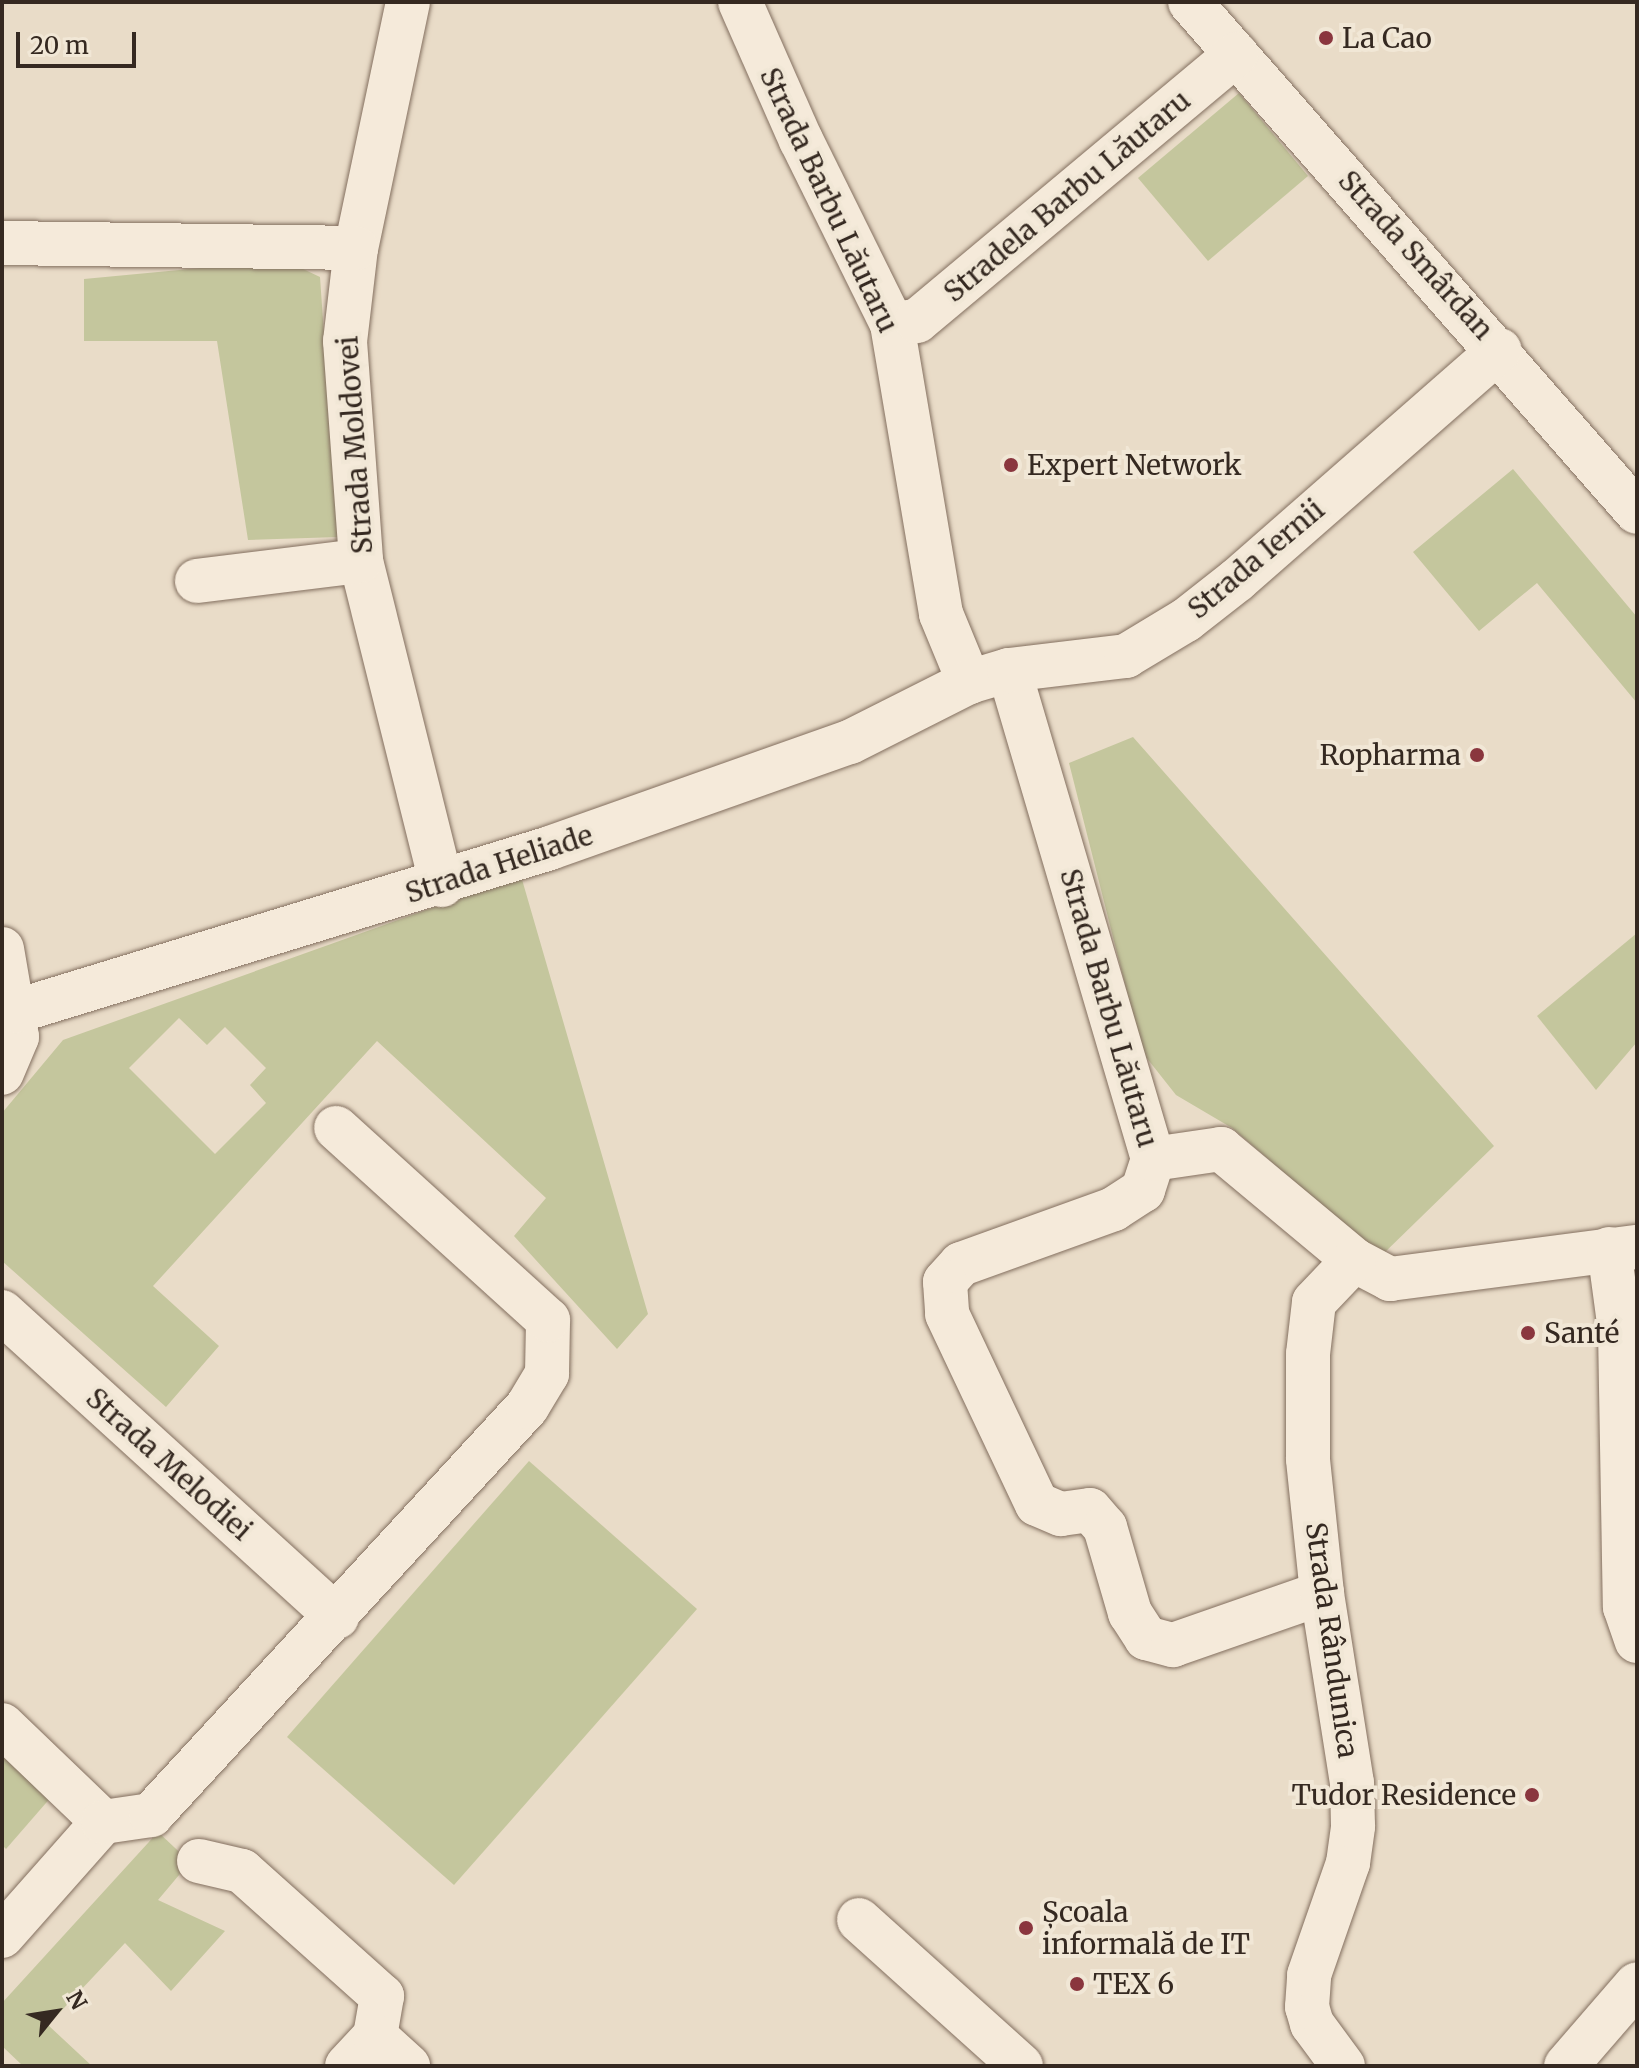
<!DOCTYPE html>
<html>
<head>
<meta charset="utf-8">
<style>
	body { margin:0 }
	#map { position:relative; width:1639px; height:2068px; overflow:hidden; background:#e9dcc8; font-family:Merriweather,serif }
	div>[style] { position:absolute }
	.green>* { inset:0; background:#c4c69d }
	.roads { filter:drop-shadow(0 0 2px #836f5f) drop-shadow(0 0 2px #836f5f) }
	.minor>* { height:44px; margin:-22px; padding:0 22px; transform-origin:22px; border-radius:22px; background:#f5eada }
	.dots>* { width:22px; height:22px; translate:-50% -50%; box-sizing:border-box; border:4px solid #f1e7d6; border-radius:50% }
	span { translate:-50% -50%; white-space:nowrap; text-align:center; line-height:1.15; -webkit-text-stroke:8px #f1e7d6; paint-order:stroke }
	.poi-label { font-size:28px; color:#352921 }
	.left { translate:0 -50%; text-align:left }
	.right { translate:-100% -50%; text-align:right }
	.street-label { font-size:28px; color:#352921 }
	.frame { position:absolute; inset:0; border:4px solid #352921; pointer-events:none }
	.north { position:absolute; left:16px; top:1972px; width:80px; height:80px; -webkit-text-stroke:6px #f1e7d6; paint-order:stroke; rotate:60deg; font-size:22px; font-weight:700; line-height:32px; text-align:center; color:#352921 }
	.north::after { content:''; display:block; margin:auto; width:28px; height:36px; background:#352921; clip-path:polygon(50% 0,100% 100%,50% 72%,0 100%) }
	.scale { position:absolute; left:16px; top:32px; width:120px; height:36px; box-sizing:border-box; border:4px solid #352921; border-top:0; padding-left:10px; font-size:24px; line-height:28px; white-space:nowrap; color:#352921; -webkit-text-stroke:6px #f1e7d6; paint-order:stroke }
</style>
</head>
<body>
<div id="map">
	<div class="green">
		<i style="clip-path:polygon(1239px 93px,1308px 176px,1208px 261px,1138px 178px)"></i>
		<i style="clip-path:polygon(284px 260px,320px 277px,338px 537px,248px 540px,217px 341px,84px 341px,84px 279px)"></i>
		<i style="clip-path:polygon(1513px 469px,1637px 617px,1637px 703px,1537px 583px,1479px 631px,1413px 552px)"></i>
		<i style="clip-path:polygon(1133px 737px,1494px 1146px,1381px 1256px,1232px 1128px,1176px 1095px,1142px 1052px,1069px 763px)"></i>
		<i style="clip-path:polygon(evenodd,521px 876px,648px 1314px,617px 1349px,514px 1236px,546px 1198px,377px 1041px,153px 1286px,219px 1346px,166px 1407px,2px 1261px,2px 1113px,63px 1040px,521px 876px,179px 1018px,207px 1045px,225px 1027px,266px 1068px,250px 1085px,266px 1103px,215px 1154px,129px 1068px,179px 1018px)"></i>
		<i style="clip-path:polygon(1637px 933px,1637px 1042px,1596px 1090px,1537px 1016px)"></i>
		<i style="clip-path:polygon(529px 1461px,697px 1609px,454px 1885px,287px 1737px)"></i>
		<i style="clip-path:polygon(2px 1746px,59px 1788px,6px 1849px,2px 1845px)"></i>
		<i style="clip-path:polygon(158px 1832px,190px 1862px,158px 1900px,225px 1931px,171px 1991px,125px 1943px,48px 2025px,92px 2066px,23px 2066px,2px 2046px,2px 2003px)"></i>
	</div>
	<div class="roads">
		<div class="minor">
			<i style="left:408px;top:2px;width:251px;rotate:101.9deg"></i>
			<i style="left:356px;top:248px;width:94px;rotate:96.7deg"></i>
			<i style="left:345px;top:341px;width:221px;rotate:85.8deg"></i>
			<i style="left:361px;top:561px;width:334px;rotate:76deg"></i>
			<i style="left:740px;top:2px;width:151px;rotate:66.2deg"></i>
			<i style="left:801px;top:140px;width:205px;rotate:63.7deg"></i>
			<i style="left:892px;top:324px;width:294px;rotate:80.4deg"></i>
			<i style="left:941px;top:614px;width:74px;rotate:67.6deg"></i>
			<i style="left:1190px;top:2px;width:678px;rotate:48.77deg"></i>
			<i style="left:2px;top:243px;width:354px;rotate:0.8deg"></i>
			<i style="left:892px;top:324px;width:25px;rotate:-7deg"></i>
			<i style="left:917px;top:321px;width:416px;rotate:-39.9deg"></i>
			<i style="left:197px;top:581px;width:165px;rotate:-7deg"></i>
			<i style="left:1009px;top:670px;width:510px;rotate:73.59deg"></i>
			<i style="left:1153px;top:1159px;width:33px;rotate:108deg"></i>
			<i style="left:1143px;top:1190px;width:35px;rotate:147deg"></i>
			<i style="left:1114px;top:1209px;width:163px;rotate:160.2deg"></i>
			<i style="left:961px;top:1264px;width:24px;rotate:132deg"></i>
			<i style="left:945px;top:1282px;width:32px;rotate:86deg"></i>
			<i style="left:947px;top:1314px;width:210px;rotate:64.7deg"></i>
			<i style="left:1037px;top:1504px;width:26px;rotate:23deg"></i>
			<i style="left:1061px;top:1514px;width:29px;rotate:-8deg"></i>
			<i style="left:1090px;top:1510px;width:23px;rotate:49deg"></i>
			<i style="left:1105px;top:1527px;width:90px;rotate:73.8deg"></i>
			<i style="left:1130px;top:1613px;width:30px;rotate:57deg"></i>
			<i style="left:1146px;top:1638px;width:28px;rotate:15deg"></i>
			<i style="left:1173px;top:1645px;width:158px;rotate:-19.2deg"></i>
			<i style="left:2px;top:949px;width:89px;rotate:80.3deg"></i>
			<i style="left:17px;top:1037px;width:39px;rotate:113deg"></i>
			<i style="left:17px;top:1011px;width:557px;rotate:-17deg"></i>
			<i style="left:550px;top:848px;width:318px;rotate:-19.5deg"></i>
			<i style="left:850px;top:742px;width:133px;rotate:-26.8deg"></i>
			<i style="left:969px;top:682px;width:42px;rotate:-16.7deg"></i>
			<i style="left:1009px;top:670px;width:118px;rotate:-6.8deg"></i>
			<i style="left:1126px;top:656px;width:70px;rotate:-31deg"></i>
			<i style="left:1186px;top:620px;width:65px;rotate:-38.1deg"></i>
			<i style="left:1237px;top:580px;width:349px;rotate:-41.2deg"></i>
			<i style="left:1153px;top:1159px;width:69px;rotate:-8.4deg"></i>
			<i style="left:1221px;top:1149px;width:173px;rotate:39.8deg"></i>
			<i style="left:1354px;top:1260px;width:41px;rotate:27.8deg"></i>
			<i style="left:1390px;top:1279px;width:249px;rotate:-7.4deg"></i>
			<i style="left:1609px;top:1249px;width:82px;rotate:82.3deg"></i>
			<i style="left:1620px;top:1330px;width:277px;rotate:89deg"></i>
			<i style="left:1625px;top:1607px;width:36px;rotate:71deg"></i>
			<i style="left:2px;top:1312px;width:453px;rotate:42.3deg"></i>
			<i style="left:2px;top:1725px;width:140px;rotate:43.8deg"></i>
			<i style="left:199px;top:1861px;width:44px;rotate:13.1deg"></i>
			<i style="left:242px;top:1871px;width:188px;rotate:41.8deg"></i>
			<i style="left:382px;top:1996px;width:41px;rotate:99.9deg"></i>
			<i style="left:859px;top:1920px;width:218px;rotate:42deg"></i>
			<i style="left:2px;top:1936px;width:152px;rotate:-48.5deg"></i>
			<i style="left:103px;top:1822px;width:49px;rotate:-8.3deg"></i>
			<i style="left:151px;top:1815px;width:555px;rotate:-47.34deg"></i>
			<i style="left:527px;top:1407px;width:39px;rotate:-59deg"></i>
			<i style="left:547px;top:1374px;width:54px;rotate:-88.9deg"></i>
			<i style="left:548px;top:1320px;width:286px;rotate:-137.8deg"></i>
			<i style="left:347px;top:2066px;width:41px;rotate:-47deg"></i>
			<i style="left:375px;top:2036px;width:45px;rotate:42.3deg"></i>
			<i style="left:1343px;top:2066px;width:52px;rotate:-126.4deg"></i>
			<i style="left:1312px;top:2024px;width:18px;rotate:-106deg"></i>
			<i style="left:1307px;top:2007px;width:32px;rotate:-86deg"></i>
			<i style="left:1309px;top:1975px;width:119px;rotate:-70.8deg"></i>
			<i style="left:1348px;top:1863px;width:37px;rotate:-82deg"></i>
			<i style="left:1353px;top:1826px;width:43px;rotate:-91.3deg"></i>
			<i style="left:1352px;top:1783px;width:192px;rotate:-99deg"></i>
			<i style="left:1322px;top:1593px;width:135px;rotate:-96deg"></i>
			<i style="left:1308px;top:1459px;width:105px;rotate:-90deg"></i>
			<i style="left:1308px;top:1354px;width:52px;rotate:-83.4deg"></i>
			<i style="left:1314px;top:1302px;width:58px;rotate:-46.4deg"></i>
			<i style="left:1566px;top:2066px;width:108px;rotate:-49.1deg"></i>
		</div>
	</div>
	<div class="dots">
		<i style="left:1326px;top:38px;background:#8a363e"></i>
		<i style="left:1011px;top:465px;background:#8a363e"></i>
		<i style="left:1477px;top:755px;background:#8a363e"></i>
		<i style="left:1528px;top:1333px;background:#8a363e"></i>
		<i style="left:1532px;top:1795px;background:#8a363e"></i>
		<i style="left:1026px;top:1928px;background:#8a363e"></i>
		<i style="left:1077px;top:1984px;background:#8a363e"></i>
	</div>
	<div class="poi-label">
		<span class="left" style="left:1342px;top:38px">La Cao</span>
		<span class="left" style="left:1027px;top:465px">Expert Network</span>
		<span class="right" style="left:1461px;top:755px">Ropharma</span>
		<span class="left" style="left:1544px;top:1333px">Santé</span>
		<span class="right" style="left:1516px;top:1795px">Tudor Residence</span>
		<span class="left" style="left:1042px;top:1928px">Școala<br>informală de IT</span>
		<span class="left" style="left:1093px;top:1984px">TEX 6</span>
	</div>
	<div class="street-label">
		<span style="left:1067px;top:196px;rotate:-40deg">Stradela Barbu Lăutaru</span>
		<span style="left:829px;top:200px;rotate:65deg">Strada Barbu Lăutaru</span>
		<span style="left:1416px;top:255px;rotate:48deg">Strada Smârdan</span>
		<span style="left:355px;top:445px;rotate:-94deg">Strada Moldovei</span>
		<span style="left:1256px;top:559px;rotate:-40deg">Strada Iernii</span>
		<span style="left:499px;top:864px;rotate:-18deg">Strada Heliade</span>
		<span style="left:1109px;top:1008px;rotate:74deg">Strada Barbu Lăutaru</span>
		<span style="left:169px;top:1464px;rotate:42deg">Strada Melodiei</span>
		<span style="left:1332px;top:1640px;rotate:82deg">Strada Rândunica</span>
	</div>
	<div class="frame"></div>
	<div class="north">N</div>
	<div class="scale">20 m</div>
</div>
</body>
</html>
